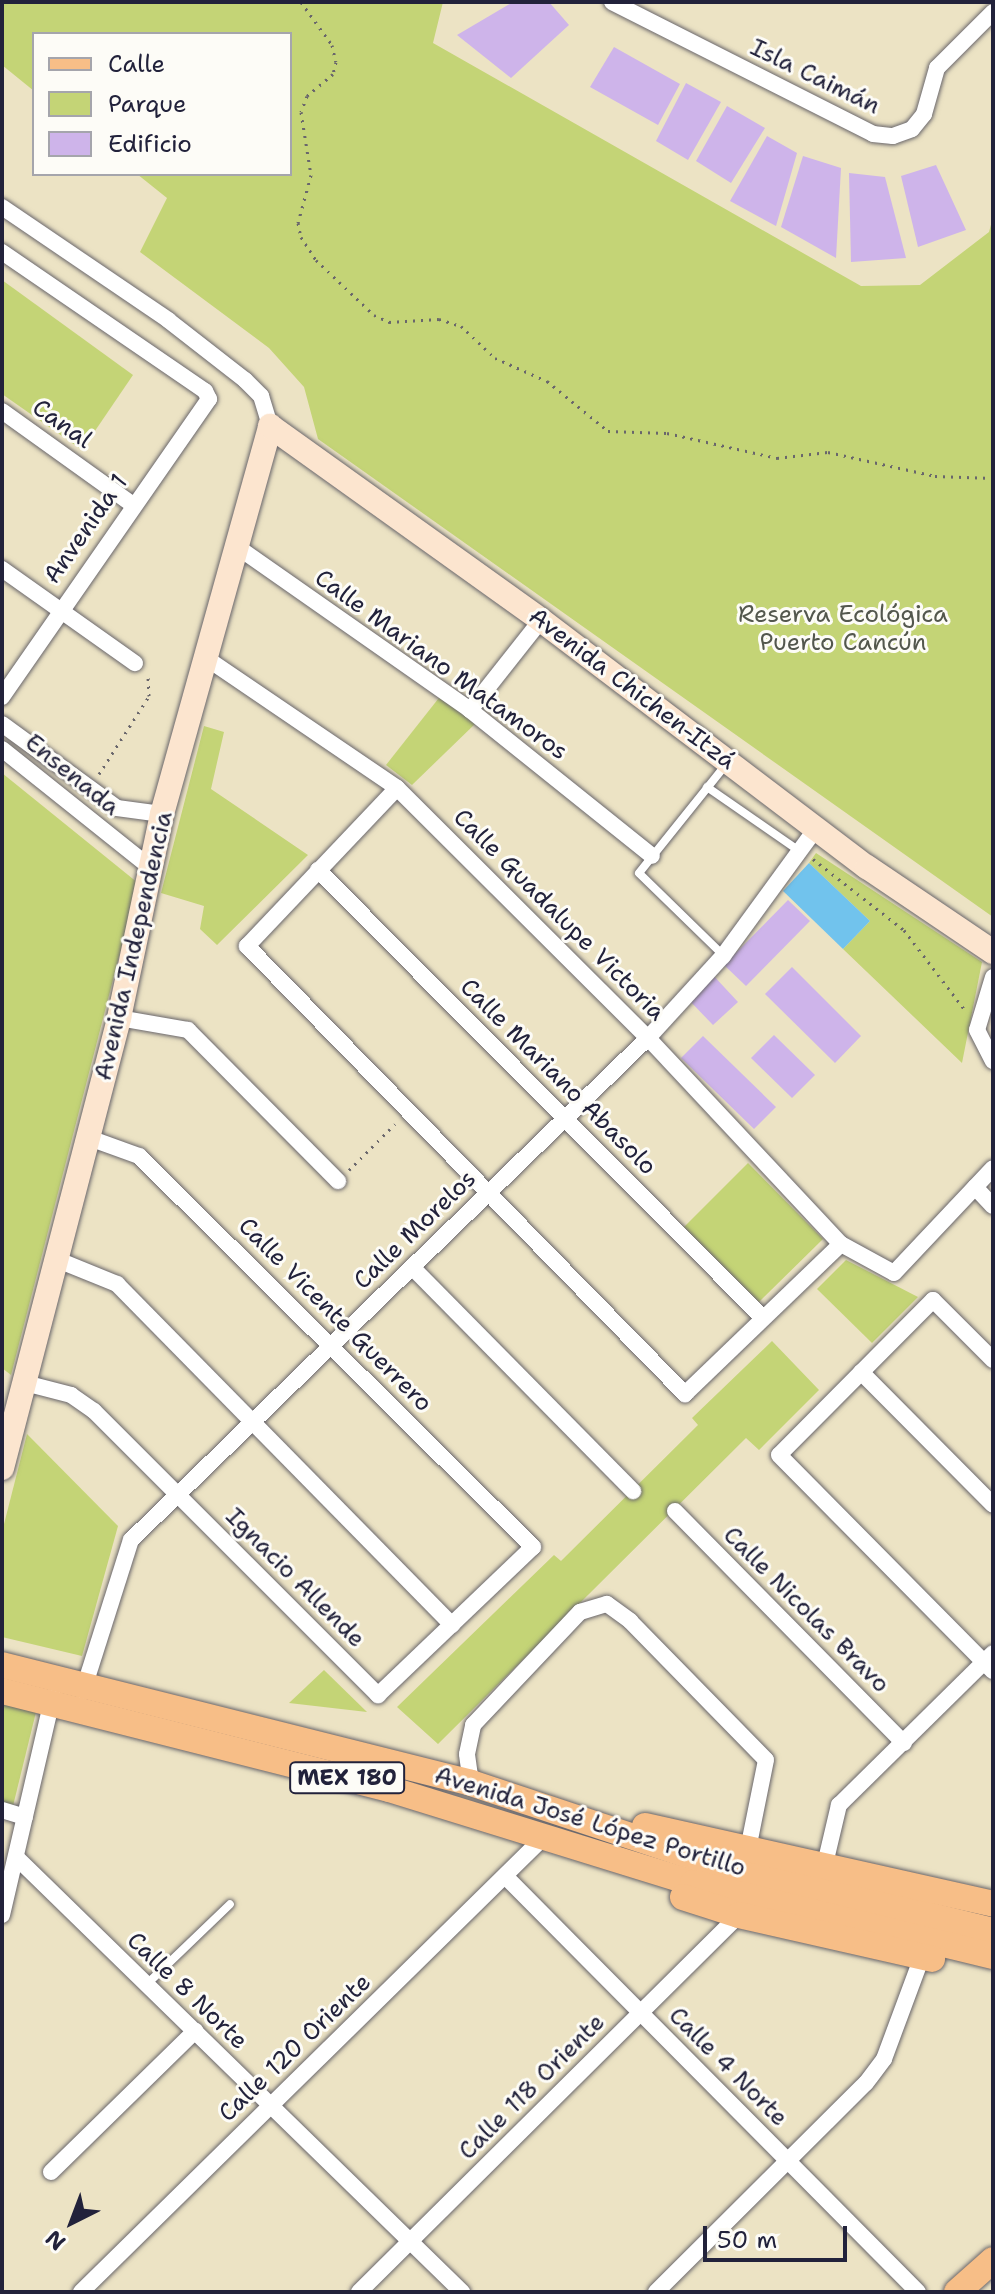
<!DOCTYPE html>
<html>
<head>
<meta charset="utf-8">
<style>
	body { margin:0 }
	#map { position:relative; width:995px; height:2294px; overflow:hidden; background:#ece3c4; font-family:"Shantell Sans",sans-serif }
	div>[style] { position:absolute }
	.green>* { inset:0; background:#c4d476 }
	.water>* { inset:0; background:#71c3ed }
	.building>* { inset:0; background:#ceb4ea }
	.path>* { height:3px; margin-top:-1.5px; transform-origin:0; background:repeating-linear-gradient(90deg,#69666b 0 2px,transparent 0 8px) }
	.roads { filter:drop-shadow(0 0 2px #69666b) drop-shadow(0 0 2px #69666b) }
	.lane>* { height:8px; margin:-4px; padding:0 4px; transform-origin:4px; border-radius:4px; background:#fff }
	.street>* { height:16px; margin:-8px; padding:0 8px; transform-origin:8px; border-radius:8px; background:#fff }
	.secondary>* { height:24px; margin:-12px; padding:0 12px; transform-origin:12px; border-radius:12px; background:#fce5cf }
	.primary>* { height:26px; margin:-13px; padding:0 13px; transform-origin:13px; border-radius:13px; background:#f7be87 }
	span { translate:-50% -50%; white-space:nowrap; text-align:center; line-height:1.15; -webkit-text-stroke:6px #fdfcf7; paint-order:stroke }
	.shield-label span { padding:2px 6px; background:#fdfcf7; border:2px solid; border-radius:6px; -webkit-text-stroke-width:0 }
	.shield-label { font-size:22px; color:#22223b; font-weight:700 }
	.street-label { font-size:24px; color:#22223b }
	.park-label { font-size:24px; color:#53574d }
	.frame { position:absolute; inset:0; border:4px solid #22223b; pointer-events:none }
	.legend { position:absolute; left:32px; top:32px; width:260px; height:144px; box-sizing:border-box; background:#fdfcf7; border:2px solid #a5a5ac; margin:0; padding:10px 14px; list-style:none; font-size:24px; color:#22223b }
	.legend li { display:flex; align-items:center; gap:16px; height:40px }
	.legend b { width:40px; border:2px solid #a5a5ac }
	.north { position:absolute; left:32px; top:2182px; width:80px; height:80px; -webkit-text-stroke:6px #fdfcf7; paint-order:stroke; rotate:222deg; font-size:22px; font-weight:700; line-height:32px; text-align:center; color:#22223b }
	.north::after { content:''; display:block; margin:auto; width:28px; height:36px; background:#22223b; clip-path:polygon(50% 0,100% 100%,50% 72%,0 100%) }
	.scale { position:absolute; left:703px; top:2226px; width:144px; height:36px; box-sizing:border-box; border:4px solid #22223b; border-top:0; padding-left:10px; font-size:24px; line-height:28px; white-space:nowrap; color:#22223b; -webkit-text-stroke:6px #fdfcf7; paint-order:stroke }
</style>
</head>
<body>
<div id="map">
	<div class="green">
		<i style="clip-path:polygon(2px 2px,443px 2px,433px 43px,861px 286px,920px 285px,989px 232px,993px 217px,993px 917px,318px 439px,304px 387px,269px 348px,140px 252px,167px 198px,137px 174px,290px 174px,290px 34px,34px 34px,34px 91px,2px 65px)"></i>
		<i style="clip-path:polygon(2px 280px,133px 375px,82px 450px,2px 394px)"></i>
		<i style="clip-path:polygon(442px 694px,476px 723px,412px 785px,386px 765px)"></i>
		<i style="clip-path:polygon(204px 726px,224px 732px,211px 789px,308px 855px,217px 945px,200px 929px,204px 906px,161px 893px)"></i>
		<i style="clip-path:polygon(2px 773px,138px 883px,11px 1375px,2px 1368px)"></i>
		<i style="clip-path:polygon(816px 853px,982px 962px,962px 1063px,843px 949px,870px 921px,809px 863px)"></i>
		<i style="clip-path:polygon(748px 1163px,823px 1239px,759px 1302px,684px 1227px)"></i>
		<i style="clip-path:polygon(846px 1260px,918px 1297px,872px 1343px,817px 1289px)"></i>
		<i style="clip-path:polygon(772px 1341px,819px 1390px,759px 1450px,746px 1438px,438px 1744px,397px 1707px,554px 1555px,561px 1561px,698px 1425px,692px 1418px)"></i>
		<i style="clip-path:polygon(27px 1434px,118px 1526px,82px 1656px,2px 1637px,2px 1532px)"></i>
		<i style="clip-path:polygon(324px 1670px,367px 1712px,289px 1703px)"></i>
		<i style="clip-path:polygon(2px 1704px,36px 1712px,13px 1806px,2px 1803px)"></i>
	</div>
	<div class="water">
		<i style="clip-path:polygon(809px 863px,870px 921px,843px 949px,783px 891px)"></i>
	</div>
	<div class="building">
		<i style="clip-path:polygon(513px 2px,549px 2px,569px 25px,511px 78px,457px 35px)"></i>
		<i style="clip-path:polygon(614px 47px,680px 84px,658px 125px,590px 87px)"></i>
		<i style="clip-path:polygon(686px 83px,721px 102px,688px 160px,656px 141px)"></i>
		<i style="clip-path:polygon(727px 106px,765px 128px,731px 183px,696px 161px)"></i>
		<i style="clip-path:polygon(767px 136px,797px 153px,776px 226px,730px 201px)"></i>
		<i style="clip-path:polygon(803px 156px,841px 168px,836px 258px,781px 227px)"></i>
		<i style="clip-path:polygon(936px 165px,966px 230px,918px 247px,901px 176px)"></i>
		<i style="clip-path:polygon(849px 173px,885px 177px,906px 258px,851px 262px)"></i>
		<i style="clip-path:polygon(788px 900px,810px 921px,746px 986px,724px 965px)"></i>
		<i style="clip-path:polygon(792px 967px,861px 1036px,835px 1063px,765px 994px)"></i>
		<i style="clip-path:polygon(711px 973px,738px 1002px,713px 1025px,686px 997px)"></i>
		<i style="clip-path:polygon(774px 1035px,815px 1075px,792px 1098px,751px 1058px)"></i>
		<i style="clip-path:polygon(703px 1036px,776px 1107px,754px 1129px,681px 1058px)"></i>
	</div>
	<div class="path">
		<i style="left:301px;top:2px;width:53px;rotate:54.2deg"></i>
		<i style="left:332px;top:45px;width:17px;rotate:77deg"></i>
		<i style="left:336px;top:62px;width:12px;rotate:104deg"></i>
		<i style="left:333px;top:74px;width:34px;rotate:140deg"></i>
		<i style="left:307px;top:96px;width:17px;rotate:111deg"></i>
		<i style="left:301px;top:112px;width:64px;rotate:81deg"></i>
		<i style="left:311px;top:175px;width:50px;rotate:105.2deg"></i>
		<i style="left:298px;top:223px;width:14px;rotate:78deg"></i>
		<i style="left:301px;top:237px;width:27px;rotate:57deg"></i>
		<i style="left:316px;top:260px;width:80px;rotate:43.5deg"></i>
		<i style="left:374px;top:315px;width:17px;rotate:25deg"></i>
		<i style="left:389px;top:322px;width:50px;rotate:-3.4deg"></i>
		<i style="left:439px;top:319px;width:23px;rotate:18deg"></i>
		<i style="left:461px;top:326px;width:47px;rotate:43.3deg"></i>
		<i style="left:495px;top:358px;width:57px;rotate:23.9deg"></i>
		<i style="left:547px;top:381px;width:79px;rotate:39.3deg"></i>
		<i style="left:608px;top:431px;width:59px;rotate:1.9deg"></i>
		<i style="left:667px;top:433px;width:113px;rotate:12.8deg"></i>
		<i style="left:777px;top:458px;width:51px;rotate:-6.7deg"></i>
		<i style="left:828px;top:452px;width:110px;rotate:12.6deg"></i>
		<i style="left:935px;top:476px;width:58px;rotate:2deg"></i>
		<i style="left:99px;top:774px;width:93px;rotate:-57.3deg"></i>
		<i style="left:149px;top:696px;width:20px;rotate:-93deg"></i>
		<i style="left:813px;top:859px;width:115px;rotate:38deg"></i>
		<i style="left:904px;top:930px;width:101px;rotate:52.7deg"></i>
		<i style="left:349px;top:1170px;width:65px;rotate:-45deg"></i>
	</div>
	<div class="roads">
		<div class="lane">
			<i style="left:707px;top:787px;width:114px;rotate:34.7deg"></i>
			<i style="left:723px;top:955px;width:117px;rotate:-135.7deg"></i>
			<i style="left:639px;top:873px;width:141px;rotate:-51.3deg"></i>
			<i style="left:147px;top:1984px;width:115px;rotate:-43.9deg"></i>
		</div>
		<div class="street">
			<i style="left:612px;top:2px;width:292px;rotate:26.8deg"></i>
			<i style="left:873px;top:134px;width:20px;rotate:6deg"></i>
			<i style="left:893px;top:136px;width:20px;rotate:-20deg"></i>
			<i style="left:912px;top:129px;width:19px;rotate:-51deg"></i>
			<i style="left:924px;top:114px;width:48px;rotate:-74.2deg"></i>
			<i style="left:937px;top:68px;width:79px;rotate:-45deg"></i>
			<i style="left:2px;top:207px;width:201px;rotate:34.2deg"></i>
			<i style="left:168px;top:320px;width:98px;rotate:37.9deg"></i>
			<i style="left:245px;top:380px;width:23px;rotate:45deg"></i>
			<i style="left:261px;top:396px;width:31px;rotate:73deg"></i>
			<i style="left:2px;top:252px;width:246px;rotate:34.4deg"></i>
			<i style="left:205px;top:391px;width:9px;rotate:63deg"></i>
			<i style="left:209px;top:399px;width:363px;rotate:124.8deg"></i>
			<i style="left:2px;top:411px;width:160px;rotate:35.6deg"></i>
			<i style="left:236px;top:546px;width:286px;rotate:35deg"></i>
			<i style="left:470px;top:710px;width:233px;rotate:38.7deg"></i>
			<i style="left:2px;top:569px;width:163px;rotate:35.3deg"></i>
			<i style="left:209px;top:660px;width:227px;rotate:34.2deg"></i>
			<i style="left:397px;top:788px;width:354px;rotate:44.9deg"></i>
			<i style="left:648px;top:1038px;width:282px;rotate:46.9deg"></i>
			<i style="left:841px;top:1244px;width:60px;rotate:28.7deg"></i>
			<i style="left:894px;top:1273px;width:144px;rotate:-46.7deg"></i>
			<i style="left:470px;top:710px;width:115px;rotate:-51.7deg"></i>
			<i style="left:2px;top:724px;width:142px;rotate:36.1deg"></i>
			<i style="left:117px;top:808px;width:45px;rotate:7.6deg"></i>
			<i style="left:2px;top:749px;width:189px;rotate:38.6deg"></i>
			<i style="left:397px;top:788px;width:218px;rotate:133.5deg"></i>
			<i style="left:247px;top:946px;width:627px;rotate:45.65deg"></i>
			<i style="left:685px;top:1394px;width:216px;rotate:-43.9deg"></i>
			<i style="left:318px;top:870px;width:631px;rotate:45.19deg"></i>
			<i style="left:993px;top:977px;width:55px;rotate:106.8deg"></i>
			<i style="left:977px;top:1030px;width:35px;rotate:63deg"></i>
			<i style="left:119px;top:1018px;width:70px;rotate:9.9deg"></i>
			<i style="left:188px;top:1030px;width:213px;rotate:45.2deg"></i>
			<i style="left:975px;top:1187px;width:26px;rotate:47deg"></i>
			<i style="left:58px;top:1260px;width:64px;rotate:22.1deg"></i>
			<i style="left:117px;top:1284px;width:478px;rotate:45.5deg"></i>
			<i style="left:412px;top:1267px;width:315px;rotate:45.4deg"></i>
			<i style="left:993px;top:1360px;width:85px;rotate:-135deg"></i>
			<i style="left:933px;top:1300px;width:218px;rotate:134.8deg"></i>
			<i style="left:779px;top:1455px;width:304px;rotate:45.3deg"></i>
			<i style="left:861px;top:1372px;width:187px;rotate:45.2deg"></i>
			<i style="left:21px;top:1382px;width:52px;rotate:14.6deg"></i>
			<i style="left:71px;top:1395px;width:28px;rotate:35deg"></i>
			<i style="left:94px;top:1411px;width:402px;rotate:45deg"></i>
			<i style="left:378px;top:1695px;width:214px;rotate:-43.7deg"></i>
			<i style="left:533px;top:1547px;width:555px;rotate:-135.22deg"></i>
			<i style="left:139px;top:1156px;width:53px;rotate:-160.2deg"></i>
			<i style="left:675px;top:1511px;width:326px;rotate:45.4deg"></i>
			<i style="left:83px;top:1691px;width:158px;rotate:-72.4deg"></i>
			<i style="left:131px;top:1540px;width:721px;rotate:-44.16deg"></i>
			<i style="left:648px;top:1038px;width:111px;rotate:-47.6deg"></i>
			<i style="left:723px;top:956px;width:160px;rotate:-53.9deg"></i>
			<i style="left:471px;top:1783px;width:29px;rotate:-98deg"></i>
			<i style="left:467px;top:1754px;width:30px;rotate:-78deg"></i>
			<i style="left:473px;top:1725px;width:156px;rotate:-46.6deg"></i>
			<i style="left:580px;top:1612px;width:28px;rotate:-17deg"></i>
			<i style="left:607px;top:1604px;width:29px;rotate:36deg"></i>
			<i style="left:630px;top:1621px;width:194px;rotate:45.6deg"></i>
			<i style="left:766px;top:1760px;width:91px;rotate:101.4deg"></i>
			<i style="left:2px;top:1810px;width:24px;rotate:17deg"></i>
			<i style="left:17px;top:1858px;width:622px;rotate:44.28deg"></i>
			<i style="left:825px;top:1864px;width:61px;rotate:-76.7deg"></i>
			<i style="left:839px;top:1805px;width:216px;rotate:-44.6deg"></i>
			<i style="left:505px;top:1876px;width:586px;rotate:45.21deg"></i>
			<i style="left:2px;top:1915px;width:225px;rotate:-76.9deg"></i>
			<i style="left:51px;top:2172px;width:202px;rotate:-44.4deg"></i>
			<i style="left:81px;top:2292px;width:648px;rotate:-44.5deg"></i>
			<i style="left:359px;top:2292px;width:535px;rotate:-44.77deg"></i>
			<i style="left:656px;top:2292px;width:296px;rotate:-44.9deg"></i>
			<i style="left:866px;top:2083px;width:30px;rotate:-53deg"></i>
			<i style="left:884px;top:2059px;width:109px;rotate:-69.6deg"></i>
		</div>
		<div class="secondary">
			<i style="left:2px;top:1468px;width:465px;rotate:-75.4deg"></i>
			<i style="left:119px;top:1018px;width:208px;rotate:-78.1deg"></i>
			<i style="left:162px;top:814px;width:403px;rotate:-74.4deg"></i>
			<i style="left:270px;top:426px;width:333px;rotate:35.6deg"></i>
			<i style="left:541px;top:620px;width:409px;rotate:37.2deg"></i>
			<i style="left:867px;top:867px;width:152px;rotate:34deg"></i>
		</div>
		<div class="primary">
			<i style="left:2px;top:1665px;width:484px;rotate:14.1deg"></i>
			<i style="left:471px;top:1783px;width:241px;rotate:18.4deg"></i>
			<i style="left:700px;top:1859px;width:302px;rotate:13.8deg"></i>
			<i style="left:2px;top:1691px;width:399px;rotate:14.2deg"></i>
			<i style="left:389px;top:1789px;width:318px;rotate:17.2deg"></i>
			<i style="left:693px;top:1883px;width:309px;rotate:13.7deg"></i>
			<i style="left:645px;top:1826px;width:357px;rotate:12.6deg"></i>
			<i style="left:683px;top:1897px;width:59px;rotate:17.8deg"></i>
			<i style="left:739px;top:1915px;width:198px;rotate:12.8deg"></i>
			<i style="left:957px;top:2292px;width:48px;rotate:-41.6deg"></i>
		</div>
	</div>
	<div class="shield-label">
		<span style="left:347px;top:1778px">MEX 180</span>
	</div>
	<div class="street-label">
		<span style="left:815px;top:77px;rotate:26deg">Isla Caimán</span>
		<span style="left:62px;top:424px;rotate:35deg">Canal</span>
		<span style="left:86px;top:529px;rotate:-55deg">Anvenida 1</span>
		<span style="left:441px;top:665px;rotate:36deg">Calle Mariano Matamoros</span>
		<span style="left:632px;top:689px;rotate:37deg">Avenida Chichen-Itzá</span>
		<span style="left:72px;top:775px;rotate:39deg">Ensenada</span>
		<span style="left:559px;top:915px;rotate:45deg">Calle Guadalupe Victoria</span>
		<span style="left:134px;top:946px;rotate:-77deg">Avenida Independencia</span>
		<span style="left:558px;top:1077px;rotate:45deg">Calle Mariano Abasolo</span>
		<span style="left:415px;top:1230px;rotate:-44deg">Calle Morelos</span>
		<span style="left:335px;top:1315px;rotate:45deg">Calle Vicente Guerrero</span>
		<span style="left:295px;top:1578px;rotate:45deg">Ignacio Allende</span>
		<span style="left:806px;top:1610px;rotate:45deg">Calle Nicolas Bravo</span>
		<span style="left:590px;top:1822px;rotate:17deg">Avenida José López Portillo</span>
		<span style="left:187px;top:1991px;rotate:44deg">Calle 8 Norte</span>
		<span style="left:295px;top:2048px;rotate:-44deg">Calle 120 Oriente</span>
		<span style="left:728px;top:2067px;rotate:45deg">Calle 4 Norte</span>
		<span style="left:532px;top:2087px;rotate:-45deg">Calle 118 Oriente</span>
	</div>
	<div class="park-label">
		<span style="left:843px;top:629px">Reserva Ecológica<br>Puerto Cancún</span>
	</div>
	<div class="frame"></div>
	<ul class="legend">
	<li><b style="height:10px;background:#f7be87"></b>Calle</li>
	<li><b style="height:22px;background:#c4d476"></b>Parque</li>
	<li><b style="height:22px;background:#ceb4ea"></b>Edificio</li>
	</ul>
	<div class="north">N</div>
	<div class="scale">50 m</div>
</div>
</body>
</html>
